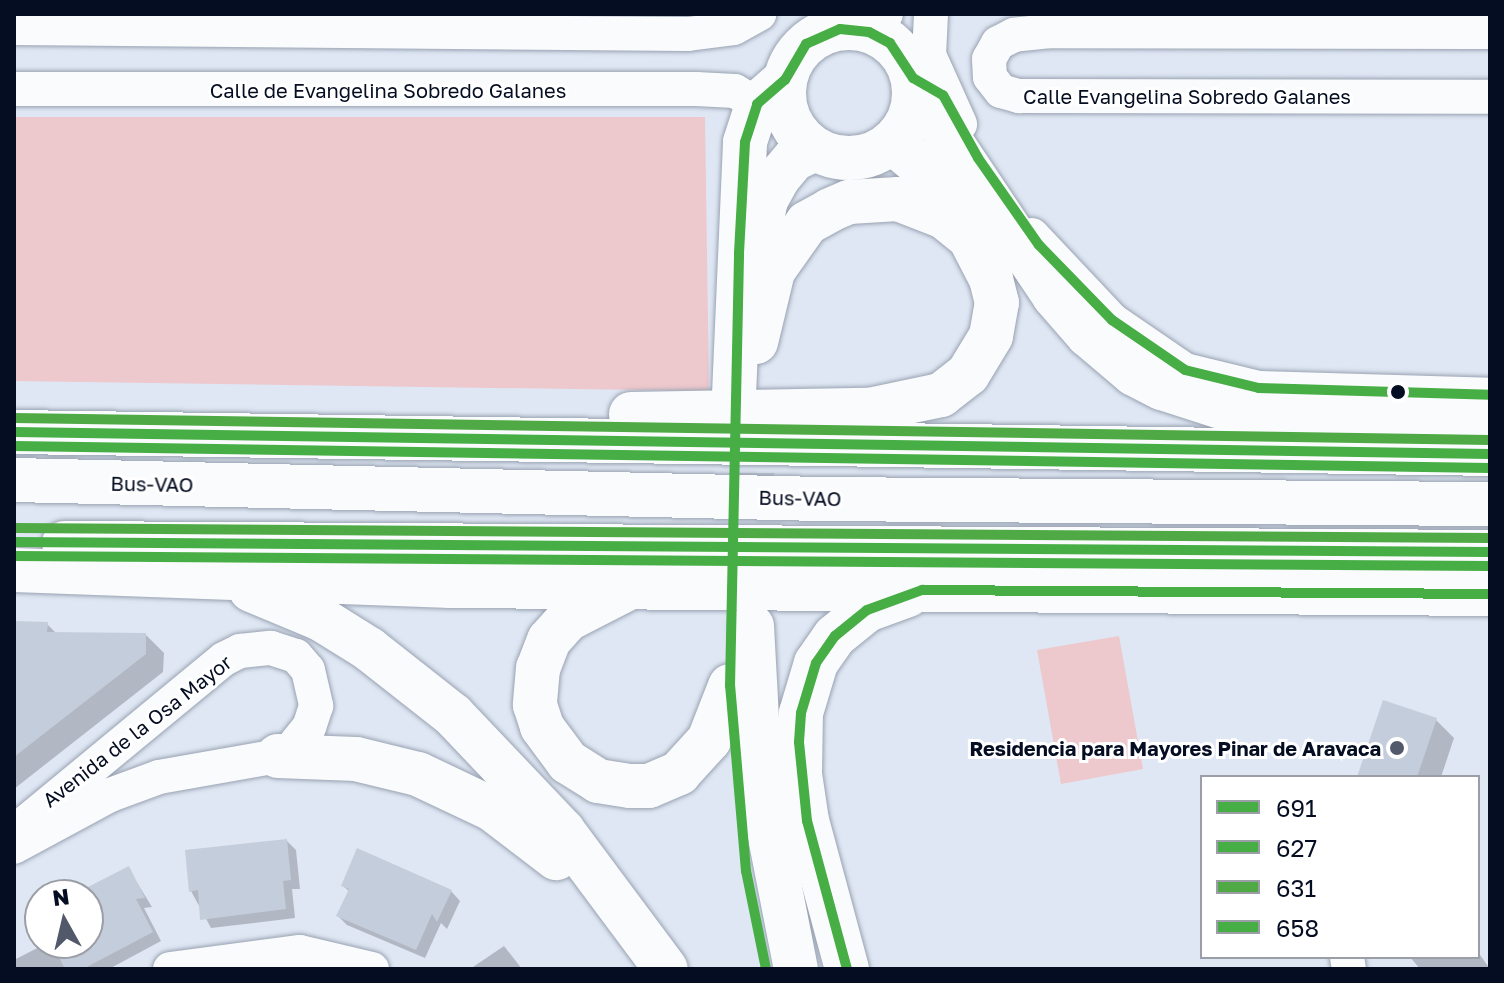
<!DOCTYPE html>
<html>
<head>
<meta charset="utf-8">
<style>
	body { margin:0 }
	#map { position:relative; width:1504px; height:983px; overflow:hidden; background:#dfe7f4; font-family:"Golos Text",sans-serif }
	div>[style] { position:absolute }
	.green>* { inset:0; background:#edc8cd }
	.shadow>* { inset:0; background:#0003 }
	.building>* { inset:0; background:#c4cddb }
	.highway-tunnel>* { height:44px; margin-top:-22px; transform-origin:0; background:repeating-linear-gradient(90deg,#bec6d4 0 44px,transparent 0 66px) }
	.roads { filter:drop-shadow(0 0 2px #99a2b1) drop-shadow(0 0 2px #99a2b1) }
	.minor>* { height:34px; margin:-17px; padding:0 17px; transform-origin:17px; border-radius:17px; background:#fafbfd }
	.highway>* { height:44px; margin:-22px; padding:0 22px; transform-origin:22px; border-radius:22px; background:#fafbfd }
	.highway>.ring { margin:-22px; padding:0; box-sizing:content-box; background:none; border:44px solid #fafbfd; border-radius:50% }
	.bus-1>* { height:10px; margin:-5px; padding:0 5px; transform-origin:5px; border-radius:5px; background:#46ae45 }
	.bus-2>* { height:10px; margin:-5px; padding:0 5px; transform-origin:5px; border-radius:5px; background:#46ae45 }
	.bus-3>* { height:10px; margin:-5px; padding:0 5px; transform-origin:5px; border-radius:5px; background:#4faa45 }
	.bus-4>* { height:10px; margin:-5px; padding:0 5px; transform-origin:5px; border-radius:5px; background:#46ae45 }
	.dots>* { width:22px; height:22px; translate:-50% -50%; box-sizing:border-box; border:4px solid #fff; border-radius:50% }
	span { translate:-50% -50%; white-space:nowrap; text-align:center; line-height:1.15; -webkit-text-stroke:6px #fff; paint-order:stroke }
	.street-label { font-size:20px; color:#040d21 }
	.poi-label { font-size:20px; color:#040d21; font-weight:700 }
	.right { translate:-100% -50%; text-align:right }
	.frame { position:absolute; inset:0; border:16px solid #040d21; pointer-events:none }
	.legend { position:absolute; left:1200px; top:775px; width:280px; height:184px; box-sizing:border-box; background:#fff; border:2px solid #9b9ea6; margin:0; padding:10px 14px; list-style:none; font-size:24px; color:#040d21 }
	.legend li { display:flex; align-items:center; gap:16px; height:40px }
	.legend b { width:40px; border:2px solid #9b9ea6 }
	.north { position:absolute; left:24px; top:879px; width:80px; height:80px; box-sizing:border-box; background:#fff; border:2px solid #9b9ea6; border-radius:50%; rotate:352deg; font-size:22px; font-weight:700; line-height:32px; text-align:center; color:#040d21 }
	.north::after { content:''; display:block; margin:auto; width:28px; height:36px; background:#51596b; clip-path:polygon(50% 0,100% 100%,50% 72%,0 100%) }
</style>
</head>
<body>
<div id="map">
	<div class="green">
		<i style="clip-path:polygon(14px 117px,705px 117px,709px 391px,14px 381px)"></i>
		<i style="clip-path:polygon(1119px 636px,1143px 769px,1061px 784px,1037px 650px)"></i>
	</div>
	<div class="shadow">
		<i style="clip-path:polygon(14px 623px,47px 624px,57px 634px,146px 635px,164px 653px,163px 672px,14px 789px)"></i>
		<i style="clip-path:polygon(1436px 720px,1454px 738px,1441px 777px,1359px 777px)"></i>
		<i style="clip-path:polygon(287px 841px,296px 850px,300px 889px,292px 889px,295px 918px,211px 928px,191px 891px)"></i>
		<i style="clip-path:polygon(128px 868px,152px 907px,144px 908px,161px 941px,109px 969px,14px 969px,14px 960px,47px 943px,88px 943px,88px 895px,77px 895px)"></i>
		<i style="clip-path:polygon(343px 886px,451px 891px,460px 901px,447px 929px,441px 923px,425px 958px,347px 925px,338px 916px,350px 892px)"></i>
		<i style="clip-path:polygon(504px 946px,522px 969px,473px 967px)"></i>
		<i style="clip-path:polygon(1478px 952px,1490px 969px,1420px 969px,1410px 957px,1478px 957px)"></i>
	</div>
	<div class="building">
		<i style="clip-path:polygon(14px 621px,48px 622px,47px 632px,146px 633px,146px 654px,14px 757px)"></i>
		<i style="clip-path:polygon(1383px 700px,1437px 718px,1417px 777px,1357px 777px)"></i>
		<i style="clip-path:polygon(287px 839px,291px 880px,283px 881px,286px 909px,200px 920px,198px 890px,189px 892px,185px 850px)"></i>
		<i style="clip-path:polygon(357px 848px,452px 890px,437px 922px,432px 914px,416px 950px,336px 916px,349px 889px,341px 886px)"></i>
		<i style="clip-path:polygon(129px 866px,145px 898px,136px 899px,153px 932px,83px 969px,65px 969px,52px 943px,88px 943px,88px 887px)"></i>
	</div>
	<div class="highway-tunnel">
		<i style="left:751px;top:583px;width:179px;rotate:-89.4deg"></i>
	</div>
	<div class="roads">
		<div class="minor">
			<i style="left:14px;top:28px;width:674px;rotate:0.51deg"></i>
			<i style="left:688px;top:34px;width:46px;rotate:-7.4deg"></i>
			<i style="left:734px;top:28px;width:29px;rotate:-29deg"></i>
			<i style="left:869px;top:32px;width:25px;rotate:-47deg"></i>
			<i style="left:1490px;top:32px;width:440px;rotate:-179.9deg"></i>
			<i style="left:1050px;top:31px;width:36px;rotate:174deg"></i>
			<i style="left:1014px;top:35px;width:18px;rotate:153deg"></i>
			<i style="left:998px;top:43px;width:18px;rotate:119deg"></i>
			<i style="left:989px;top:59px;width:18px;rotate:87deg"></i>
			<i style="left:990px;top:77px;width:18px;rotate:52deg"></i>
			<i style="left:1001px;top:91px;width:19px;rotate:16deg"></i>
			<i style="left:1019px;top:96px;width:471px;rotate:0.1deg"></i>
			<i style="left:929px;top:55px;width:76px;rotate:65.8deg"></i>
			<i style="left:917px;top:73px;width:22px;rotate:-56deg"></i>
			<i style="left:929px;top:55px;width:41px;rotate:-87.2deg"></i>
			<i style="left:14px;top:89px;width:682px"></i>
			<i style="left:696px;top:89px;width:39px;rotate:3deg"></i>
			<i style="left:735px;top:91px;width:26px;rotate:31deg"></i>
			<i style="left:1032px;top:235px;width:117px;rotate:46.7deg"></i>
			<i style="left:1112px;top:320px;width:88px;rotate:34.4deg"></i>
			<i style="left:1185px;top:370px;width:76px;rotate:13.7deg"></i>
			<i style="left:1259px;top:388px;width:231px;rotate:1.7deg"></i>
			<i style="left:14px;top:832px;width:272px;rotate:-39.5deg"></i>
			<i style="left:224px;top:659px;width:18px;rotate:-27deg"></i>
			<i style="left:240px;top:651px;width:31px;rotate:-6deg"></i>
			<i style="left:271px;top:648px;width:26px;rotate:18deg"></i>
			<i style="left:296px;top:656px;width:18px;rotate:49deg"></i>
			<i style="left:308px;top:670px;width:37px;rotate:77deg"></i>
			<i style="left:316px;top:706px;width:22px;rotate:108deg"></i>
			<i style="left:309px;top:727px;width:27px;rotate:129deg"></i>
			<i style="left:292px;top:748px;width:16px;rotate:150deg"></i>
			<i style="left:278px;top:756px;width:121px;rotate:170deg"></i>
			<i style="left:159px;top:777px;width:52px;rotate:159.8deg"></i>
			<i style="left:110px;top:795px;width:109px;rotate:151.6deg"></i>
			<i style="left:1347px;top:957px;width:12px;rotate:81deg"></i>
			<i style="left:170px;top:969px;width:131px;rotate:-7.5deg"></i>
			<i style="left:300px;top:952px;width:74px;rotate:13.3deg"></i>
		</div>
		<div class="highway">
			<i class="ring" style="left:784px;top:28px;width:86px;height:86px"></i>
			<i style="left:914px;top:86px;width:252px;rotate:56.3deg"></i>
			<i style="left:1054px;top:296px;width:52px;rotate:48.9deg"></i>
			<i style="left:1088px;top:335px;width:60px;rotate:40.3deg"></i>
			<i style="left:1134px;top:374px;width:31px;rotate:27deg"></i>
			<i style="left:1162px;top:388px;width:71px;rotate:17.9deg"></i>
			<i style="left:1230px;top:410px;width:260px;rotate:2.2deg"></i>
			<i style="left:757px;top:243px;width:44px;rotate:-78.2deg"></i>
			<i style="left:766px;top:200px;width:25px;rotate:-61deg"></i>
			<i style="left:778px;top:178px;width:25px;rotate:-50deg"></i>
			<i style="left:794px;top:159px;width:23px;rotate:-25deg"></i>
			<i style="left:756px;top:342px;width:73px;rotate:-76.5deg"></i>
			<i style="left:773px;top:271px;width:59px;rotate:-54.7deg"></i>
			<i style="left:807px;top:223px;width:26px;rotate:-29deg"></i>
			<i style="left:830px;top:210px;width:21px;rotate:-23deg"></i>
			<i style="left:849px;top:202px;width:49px;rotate:-3.5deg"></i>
			<i style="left:898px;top:199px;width:49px;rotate:21.4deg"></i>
			<i style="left:944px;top:217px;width:33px;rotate:39deg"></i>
			<i style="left:734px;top:395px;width:253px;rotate:-87.5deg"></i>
			<i style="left:745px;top:142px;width:40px;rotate:-72deg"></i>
			<i style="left:757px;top:104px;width:37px;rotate:-41deg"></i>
			<i style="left:631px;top:414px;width:238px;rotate:-1deg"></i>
			<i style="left:869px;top:410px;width:74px;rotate:-11.8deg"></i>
			<i style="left:941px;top:395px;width:34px;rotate:-38deg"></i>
			<i style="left:968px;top:374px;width:44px;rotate:-58.8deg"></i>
			<i style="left:991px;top:336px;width:34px;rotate:-80deg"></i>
			<i style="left:997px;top:303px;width:25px;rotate:-104deg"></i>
			<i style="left:991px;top:279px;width:107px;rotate:-117.3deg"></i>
			<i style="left:942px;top:184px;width:65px;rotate:-140deg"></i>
			<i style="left:14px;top:432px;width:1476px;rotate:0.85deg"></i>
			<i style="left:14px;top:480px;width:804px;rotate:1.35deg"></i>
			<i style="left:818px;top:499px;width:672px;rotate:0.43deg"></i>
			<i style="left:64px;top:543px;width:1426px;rotate:0.36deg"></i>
			<i style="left:14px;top:570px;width:437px;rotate:2.1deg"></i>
			<i style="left:451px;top:586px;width:1039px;rotate:0.44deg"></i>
			<i style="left:251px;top:590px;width:76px;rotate:22.5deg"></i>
			<i style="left:321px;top:619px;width:57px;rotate:32deg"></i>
			<i style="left:369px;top:649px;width:107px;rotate:38.2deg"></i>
			<i style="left:453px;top:715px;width:160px;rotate:46.5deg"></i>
			<i style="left:563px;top:831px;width:172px;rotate:53.3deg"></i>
			<i style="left:625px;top:590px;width:64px;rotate:153deg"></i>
			<i style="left:568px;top:619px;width:28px;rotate:132deg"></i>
			<i style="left:549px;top:640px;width:30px;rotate:111deg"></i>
			<i style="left:538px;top:668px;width:37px;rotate:95deg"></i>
			<i style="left:535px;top:705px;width:23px;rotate:72deg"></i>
			<i style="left:542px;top:727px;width:44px;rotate:53.4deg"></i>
			<i style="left:568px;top:762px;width:36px;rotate:32deg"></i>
			<i style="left:598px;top:781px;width:32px;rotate:9deg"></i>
			<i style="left:630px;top:786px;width:19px"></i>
			<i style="left:649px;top:786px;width:33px;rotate:-23deg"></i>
			<i style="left:679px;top:773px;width:45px;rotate:-47.7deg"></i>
			<i style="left:709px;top:740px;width:58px;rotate:-68.7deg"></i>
			<i style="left:752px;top:626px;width:165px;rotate:86.9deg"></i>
			<i style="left:761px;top:791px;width:181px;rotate:78.9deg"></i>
			<i style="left:278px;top:756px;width:78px;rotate:2.2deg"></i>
			<i style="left:356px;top:759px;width:64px;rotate:13.6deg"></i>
			<i style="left:418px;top:774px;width:82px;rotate:25.3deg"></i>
			<i style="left:492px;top:809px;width:81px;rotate:37.4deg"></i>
			<i style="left:847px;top:969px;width:153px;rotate:-105.1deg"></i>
			<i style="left:807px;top:821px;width:48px;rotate:-98.5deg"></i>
			<i style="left:800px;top:774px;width:61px;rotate:-89.1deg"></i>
			<i style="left:801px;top:713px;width:52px;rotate:-73.3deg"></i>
			<i style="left:816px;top:663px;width:33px;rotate:-55deg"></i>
			<i style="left:835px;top:636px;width:41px;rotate:-39.1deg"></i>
			<i style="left:867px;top:610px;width:44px;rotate:-20.1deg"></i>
		</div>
	</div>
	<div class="bus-1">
		<i style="left:14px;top:432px;width:1476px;rotate:0.85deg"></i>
		<i style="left:14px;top:542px;width:1476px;rotate:0.39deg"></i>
	</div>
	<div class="bus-2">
		<i style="left:14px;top:446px;width:1476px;rotate:0.85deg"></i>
		<i style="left:14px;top:556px;width:1476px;rotate:0.39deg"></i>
	</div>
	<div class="bus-3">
		<i style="left:14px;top:418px;width:1476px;rotate:0.85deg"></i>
		<i style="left:14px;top:528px;width:1476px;rotate:0.39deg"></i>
	</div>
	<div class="bus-4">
		<i style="left:766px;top:969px;width:100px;rotate:-101.5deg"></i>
		<i style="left:746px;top:871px;width:186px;rotate:-94.9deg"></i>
		<i style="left:730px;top:686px;width:433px;rotate:-88.8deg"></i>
		<i style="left:739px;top:253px;width:111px;rotate:-86.9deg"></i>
		<i style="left:745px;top:142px;width:40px;rotate:-72deg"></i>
		<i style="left:757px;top:104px;width:37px;rotate:-41deg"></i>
		<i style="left:785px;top:80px;width:42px;rotate:-59.7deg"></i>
		<i style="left:806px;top:44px;width:37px;rotate:-24deg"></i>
		<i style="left:840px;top:29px;width:29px;rotate:6deg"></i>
		<i style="left:869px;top:32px;width:24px;rotate:28deg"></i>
		<i style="left:890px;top:43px;width:42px;rotate:56.7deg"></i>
		<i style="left:913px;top:78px;width:34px;rotate:30deg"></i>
		<i style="left:943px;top:95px;width:72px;rotate:60.9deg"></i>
		<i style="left:978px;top:158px;width:106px;rotate:55deg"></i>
		<i style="left:1039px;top:245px;width:105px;rotate:45.8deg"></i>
		<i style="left:1112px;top:320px;width:88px;rotate:34.4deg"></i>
		<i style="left:1185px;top:370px;width:76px;rotate:13.7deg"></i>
		<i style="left:1259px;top:388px;width:231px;rotate:1.7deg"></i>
		<i style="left:847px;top:969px;width:153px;rotate:-105.1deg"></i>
		<i style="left:807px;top:821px;width:79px;rotate:-95.8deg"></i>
		<i style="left:799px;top:742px;width:29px;rotate:-86deg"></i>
		<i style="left:801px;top:713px;width:52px;rotate:-73.3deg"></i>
		<i style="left:816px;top:663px;width:33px;rotate:-55deg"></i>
		<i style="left:835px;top:636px;width:41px;rotate:-39.1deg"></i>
		<i style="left:867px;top:610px;width:59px;rotate:-20deg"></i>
		<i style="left:922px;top:590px;width:568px;rotate:0.4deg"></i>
	</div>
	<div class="dots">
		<i style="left:1398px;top:392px;background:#040d21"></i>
		<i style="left:1397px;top:748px;background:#51596b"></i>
	</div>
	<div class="street-label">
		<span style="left:388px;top:90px">Calle de Evangelina Sobredo Galanes</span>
		<span style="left:1187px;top:96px">Calle Evangelina Sobredo Galanes</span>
		<span style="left:152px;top:484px;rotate:1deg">Bus-VAO</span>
		<span style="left:800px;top:498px;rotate:1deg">Bus-VAO</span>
		<span style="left:137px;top:731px;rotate:-38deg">Avenida de la Osa Mayor</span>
	</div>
	<div class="poi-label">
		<span class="right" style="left:1381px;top:748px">Residencia para Mayores Pinar de Aravaca</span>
	</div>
	<div class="frame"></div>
	<ul class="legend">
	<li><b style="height:10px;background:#46ae45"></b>691</li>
	<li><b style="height:10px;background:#46ae45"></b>627</li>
	<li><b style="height:10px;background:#4faa45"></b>631</li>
	<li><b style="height:10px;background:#46ae45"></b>658</li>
	</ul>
	<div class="north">N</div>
</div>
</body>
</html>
